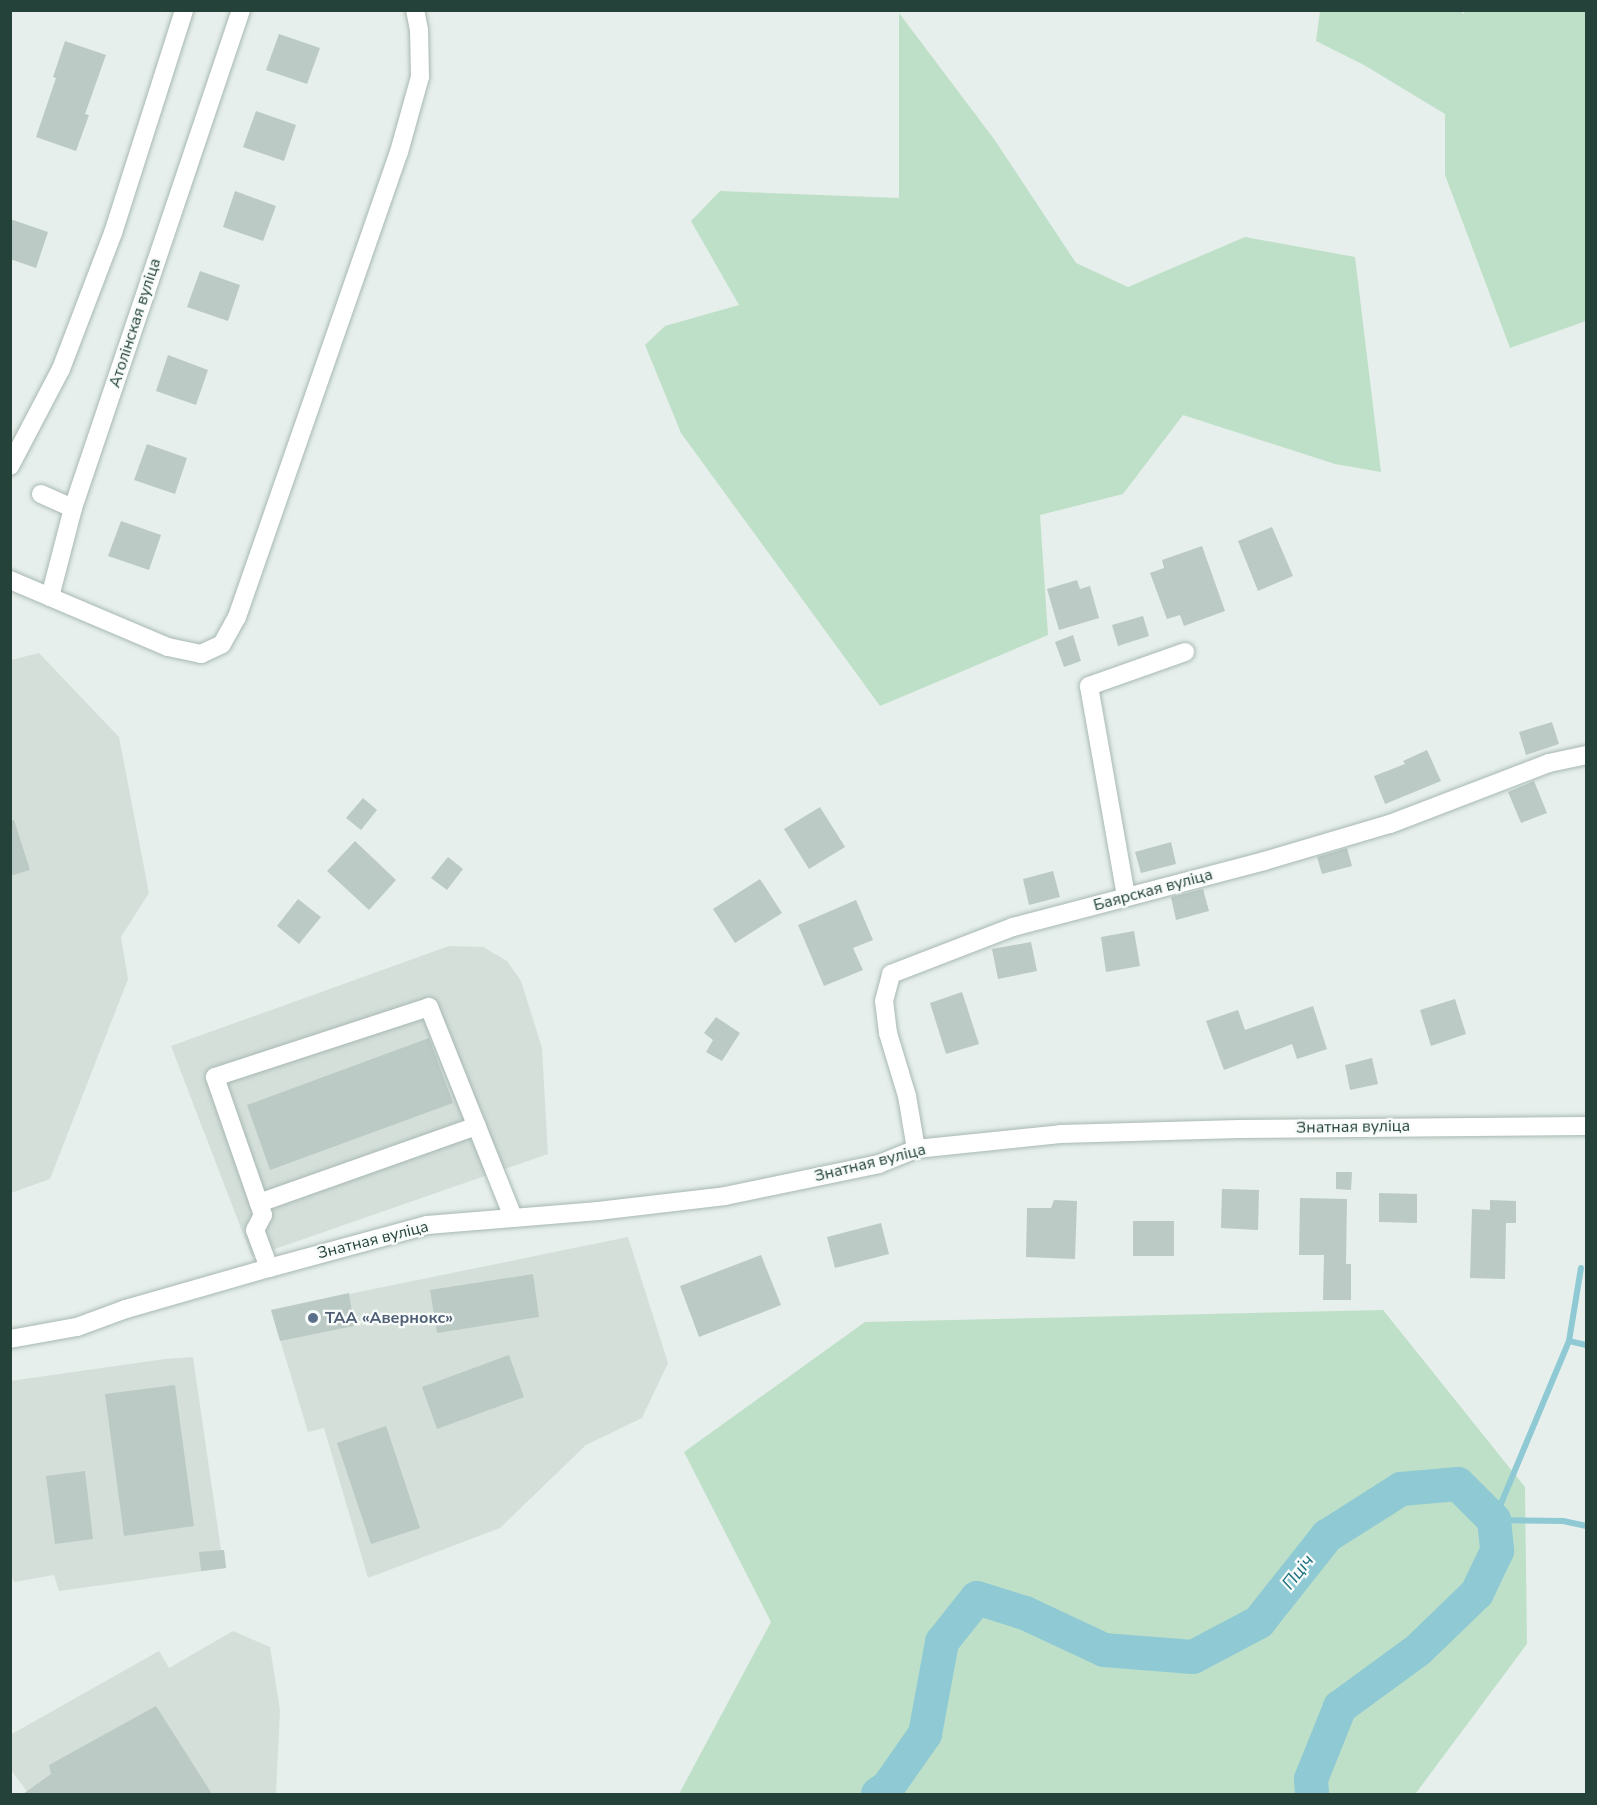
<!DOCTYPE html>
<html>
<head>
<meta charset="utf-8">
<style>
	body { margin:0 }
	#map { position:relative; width:1597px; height:1805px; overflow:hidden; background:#e6efeb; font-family:"Nunito Sans",sans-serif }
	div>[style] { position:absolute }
	.built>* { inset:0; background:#d4dfda }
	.green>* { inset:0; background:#bfe0c8 }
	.stream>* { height:6px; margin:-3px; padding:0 3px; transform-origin:3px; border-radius:3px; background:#8ec9d4 }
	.river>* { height:34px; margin:-17px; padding:0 17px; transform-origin:17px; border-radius:17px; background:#8ec9d4 }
	.building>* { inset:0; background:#bbcac4 }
	.roads { filter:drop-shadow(0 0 2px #a8b8b2) drop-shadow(0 0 2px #a8b8b2) }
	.minor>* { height:18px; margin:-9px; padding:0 9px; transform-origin:9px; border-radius:9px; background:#fff }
	.dots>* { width:16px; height:16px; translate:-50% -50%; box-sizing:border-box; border:3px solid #f7fbf9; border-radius:50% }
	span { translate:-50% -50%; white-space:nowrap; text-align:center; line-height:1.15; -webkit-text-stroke:4.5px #f7fbf9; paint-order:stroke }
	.street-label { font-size:16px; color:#24423a }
	.service-label { font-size:16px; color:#4e5e75; font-weight:700 }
	.left { translate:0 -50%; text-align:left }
	.water-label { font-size:18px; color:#1c6f80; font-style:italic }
	.frame { position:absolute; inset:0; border:12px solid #24423a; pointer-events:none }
</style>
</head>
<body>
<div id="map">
	<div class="built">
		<i style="clip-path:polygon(39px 653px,119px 737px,149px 893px,121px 937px,128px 979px,50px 1179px,11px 1193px,11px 660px)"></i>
		<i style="clip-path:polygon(449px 946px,483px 947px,507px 961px,521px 981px,542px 1048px,548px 1154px,252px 1257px,171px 1046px)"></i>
		<i style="clip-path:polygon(628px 1237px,668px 1363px,642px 1418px,586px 1445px,500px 1528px,368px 1578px,324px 1428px,308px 1432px,271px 1310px)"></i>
		<i style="clip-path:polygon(193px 1357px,221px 1550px,224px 1550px,226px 1568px,59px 1591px,54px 1575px,14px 1582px,10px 1572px,10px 1381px,165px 1359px)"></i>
		<i style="clip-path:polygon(233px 1631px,270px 1647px,280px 1710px,276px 1794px,29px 1794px,11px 1770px,10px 1735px,159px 1651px,169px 1668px)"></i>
	</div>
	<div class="green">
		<i style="clip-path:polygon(1459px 10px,1464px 14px,1464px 11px,1586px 11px,1586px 321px,1510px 348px,1445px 175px,1445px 114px,1364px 65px,1316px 41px,1320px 11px)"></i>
		<i style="clip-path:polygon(899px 13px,994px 139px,1076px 263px,1128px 287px,1245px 237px,1355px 257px,1381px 472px,1335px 464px,1183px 415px,1123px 494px,1040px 515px,1048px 635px,880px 706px,681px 433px,645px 345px,665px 326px,739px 305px,691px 221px,720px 191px,899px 198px)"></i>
		<i style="clip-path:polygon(1383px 1310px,1525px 1487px,1527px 1644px,1416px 1793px,1419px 1794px,679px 1794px,771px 1622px,684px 1452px,865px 1322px)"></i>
	</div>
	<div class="stream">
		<i style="left:1569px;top:1341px;width:74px;rotate:-80.7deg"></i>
		<i style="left:1586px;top:1345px;width:17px;rotate:-167deg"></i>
		<i style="left:1569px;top:1341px;width:194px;rotate:112.7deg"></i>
		<i style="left:1494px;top:1520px;width:69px;rotate:0.8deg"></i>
		<i style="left:1563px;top:1521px;width:24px;rotate:12deg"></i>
	</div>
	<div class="river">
		<i style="left:878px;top:1794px;width:12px;rotate:-35deg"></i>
		<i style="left:888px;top:1787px;width:65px;rotate:-55.1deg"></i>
		<i style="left:925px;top:1734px;width:94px;rotate:-79.5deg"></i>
		<i style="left:942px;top:1642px;width:56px;rotate:-51.5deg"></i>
		<i style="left:977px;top:1598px;width:50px;rotate:17.4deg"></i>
		<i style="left:1025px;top:1613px;width:87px;rotate:25.1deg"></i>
		<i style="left:1104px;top:1650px;width:89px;rotate:4.5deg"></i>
		<i style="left:1193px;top:1657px;width:75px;rotate:-27.9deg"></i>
		<i style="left:1259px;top:1622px;width:110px;rotate:-51.7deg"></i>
		<i style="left:1327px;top:1536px;width:88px;rotate:-32.4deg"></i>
		<i style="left:1401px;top:1489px;width:57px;rotate:-5deg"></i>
		<i style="left:1458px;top:1484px;width:51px;rotate:45deg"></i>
		<i style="left:1494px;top:1520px;width:31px;rotate:84deg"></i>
		<i style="left:1497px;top:1551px;width:47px;rotate:115.5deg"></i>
		<i style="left:1477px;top:1593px;width:82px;rotate:136deg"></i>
		<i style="left:1418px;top:1650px;width:97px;rotate:143.8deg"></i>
		<i style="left:1340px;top:1707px;width:78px;rotate:111.9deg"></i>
		<i style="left:1311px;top:1779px;width:15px;rotate:86deg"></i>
	</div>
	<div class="building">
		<i style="clip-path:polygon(279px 34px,320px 48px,307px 84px,266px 70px)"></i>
		<i style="clip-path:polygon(65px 41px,106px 55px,85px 114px,89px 115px,76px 151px,36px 137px,56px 78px,53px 77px)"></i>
		<i style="clip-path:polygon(256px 111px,296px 125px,284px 161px,243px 147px)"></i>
		<i style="clip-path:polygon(235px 191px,276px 206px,263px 241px,223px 227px)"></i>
		<i style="clip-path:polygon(10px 219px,48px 232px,36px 268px,10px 259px)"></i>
		<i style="clip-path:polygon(200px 271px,240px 285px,228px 321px,187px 307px)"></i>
		<i style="clip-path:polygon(168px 355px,208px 370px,196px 405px,156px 391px)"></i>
		<i style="clip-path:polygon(147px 444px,187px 458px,175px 494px,134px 480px)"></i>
		<i style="clip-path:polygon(121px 521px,161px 535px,149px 570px,108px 556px)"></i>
		<i style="clip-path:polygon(1272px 527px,1293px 576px,1258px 591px,1238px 541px)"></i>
		<i style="clip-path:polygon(1202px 546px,1225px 611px,1184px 626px,1180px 615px,1167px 619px,1150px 573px,1164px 568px,1162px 560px)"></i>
		<i style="clip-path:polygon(1077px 580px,1080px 589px,1090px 586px,1099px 618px,1059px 630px,1047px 589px)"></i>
		<i style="clip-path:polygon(1143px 616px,1149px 636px,1118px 646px,1112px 625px)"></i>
		<i style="clip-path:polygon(1073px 635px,1081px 661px,1064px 667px,1055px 642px)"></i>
		<i style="clip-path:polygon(1552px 722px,1559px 744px,1526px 755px,1519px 732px)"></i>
		<i style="clip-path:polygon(1427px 750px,1441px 781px,1385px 804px,1374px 776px,1405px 764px,1403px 761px)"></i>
		<i style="clip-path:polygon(1534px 781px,1547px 813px,1521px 823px,1508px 792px)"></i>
		<i style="clip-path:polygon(363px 798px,377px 810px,361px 830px,346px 818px)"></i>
		<i style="clip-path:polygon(820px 807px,845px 847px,809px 869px,784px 829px)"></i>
		<i style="clip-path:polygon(10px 820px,14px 820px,30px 870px,10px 876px)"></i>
		<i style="clip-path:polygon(355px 841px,396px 880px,369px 910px,327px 871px)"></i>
		<i style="clip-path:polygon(1171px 842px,1176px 864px,1141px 873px,1135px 852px)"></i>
		<i style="clip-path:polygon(1347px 848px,1352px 866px,1322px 874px,1317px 857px)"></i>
		<i style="clip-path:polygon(448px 857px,463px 869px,447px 890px,431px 878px)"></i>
		<i style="clip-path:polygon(1053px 871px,1060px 897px,1029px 905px,1023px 879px)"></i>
		<i style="clip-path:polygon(760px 879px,782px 913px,735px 943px,713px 909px)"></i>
		<i style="clip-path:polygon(1203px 889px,1209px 911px,1176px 920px,1171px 897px)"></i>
		<i style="clip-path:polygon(298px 899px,321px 917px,299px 944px,277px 926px)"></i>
		<i style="clip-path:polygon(856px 900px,873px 940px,853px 948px,863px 970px,824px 986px,798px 925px)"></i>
		<i style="clip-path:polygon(1134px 931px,1140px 966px,1106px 972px,1101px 937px)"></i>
		<i style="clip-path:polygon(1031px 942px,1037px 971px,998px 979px,992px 949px)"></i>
		<i style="clip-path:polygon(962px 992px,979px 1044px,946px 1054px,930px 1003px)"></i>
		<i style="clip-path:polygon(1455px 999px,1466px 1034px,1431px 1046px,1420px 1010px)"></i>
		<i style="clip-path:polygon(1313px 1006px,1327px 1049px,1297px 1059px,1292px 1044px,1224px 1070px,1206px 1021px,1238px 1010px,1245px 1030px)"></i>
		<i style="clip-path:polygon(716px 1017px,740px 1033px,722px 1061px,706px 1052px,713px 1040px,704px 1033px)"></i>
		<i style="clip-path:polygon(429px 1038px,453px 1103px,270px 1170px,247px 1105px)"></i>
		<i style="clip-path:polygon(1372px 1058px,1378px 1084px,1350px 1090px,1345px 1065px)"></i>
		<i style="clip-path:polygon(1336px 1172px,1352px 1172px,1351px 1190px,1336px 1189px)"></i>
		<i style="clip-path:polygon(1222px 1189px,1259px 1190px,1258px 1230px,1221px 1228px)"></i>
		<i style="clip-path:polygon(1379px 1193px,1417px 1194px,1417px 1223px,1379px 1222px)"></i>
		<i style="clip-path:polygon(1300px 1198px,1347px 1199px,1346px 1264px,1351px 1264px,1351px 1300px,1323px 1300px,1324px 1255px,1299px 1255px)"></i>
		<i style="clip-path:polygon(1054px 1200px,1077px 1201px,1075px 1259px,1026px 1257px,1027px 1208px,1051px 1208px)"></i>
		<i style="clip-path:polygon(1490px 1200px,1516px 1201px,1516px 1223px,1506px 1223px,1505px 1279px,1470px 1278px,1472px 1209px,1490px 1210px)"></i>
		<i style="clip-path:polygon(1133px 1221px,1174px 1221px,1174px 1256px,1133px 1256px)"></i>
		<i style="clip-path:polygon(881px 1223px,889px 1254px,835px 1268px,827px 1237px)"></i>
		<i style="clip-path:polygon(761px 1255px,781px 1305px,699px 1337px,680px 1286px)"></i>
		<i style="clip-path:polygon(533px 1274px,539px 1317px,437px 1333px,430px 1290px)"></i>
		<i style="clip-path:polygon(349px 1293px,354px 1326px,280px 1341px,271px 1310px)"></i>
		<i style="clip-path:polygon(509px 1355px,524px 1397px,437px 1429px,422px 1387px)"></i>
		<i style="clip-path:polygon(175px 1385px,194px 1526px,124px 1536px,105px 1394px)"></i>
		<i style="clip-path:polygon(386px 1426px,420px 1528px,371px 1544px,337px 1443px)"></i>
		<i style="clip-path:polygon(85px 1471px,93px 1539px,55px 1544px,46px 1476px)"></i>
		<i style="clip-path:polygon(224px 1550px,226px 1568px,201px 1571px,199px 1552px)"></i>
		<i style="clip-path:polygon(156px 1706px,212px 1794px,23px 1794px,51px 1774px,49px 1765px)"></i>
	</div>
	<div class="roads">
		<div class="minor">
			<i style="left:10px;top:466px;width:110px;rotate:-62.3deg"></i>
			<i style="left:61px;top:369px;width:146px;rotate:-69.1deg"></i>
			<i style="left:113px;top:233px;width:234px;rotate:-72.3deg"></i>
			<i style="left:41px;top:494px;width:35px;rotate:24deg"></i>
			<i style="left:10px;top:580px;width:43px;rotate:23deg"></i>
			<i style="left:50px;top:597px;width:92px;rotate:-75.5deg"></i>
			<i style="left:73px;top:508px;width:526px;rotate:-71.36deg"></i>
			<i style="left:50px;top:597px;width:128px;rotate:23deg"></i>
			<i style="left:168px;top:647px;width:34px;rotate:12deg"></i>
			<i style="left:201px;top:654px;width:23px;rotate:-25deg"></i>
			<i style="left:222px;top:644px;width:31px;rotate:-61deg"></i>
			<i style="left:237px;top:617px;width:492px;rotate:-70.8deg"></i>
			<i style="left:399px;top:152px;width:78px;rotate:-74.4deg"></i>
			<i style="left:420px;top:77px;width:47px;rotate:-91.2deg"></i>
			<i style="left:419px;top:30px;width:20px;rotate:-101deg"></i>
			<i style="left:1126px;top:896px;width:213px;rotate:-100deg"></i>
			<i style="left:1089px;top:686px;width:102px;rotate:-19.5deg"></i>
			<i style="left:916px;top:1149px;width:54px;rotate:-99.6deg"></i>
			<i style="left:907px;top:1096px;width:66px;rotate:-106.8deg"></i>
			<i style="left:888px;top:1033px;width:32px;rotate:-97deg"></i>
			<i style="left:884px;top:1001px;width:28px;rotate:-75deg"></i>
			<i style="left:891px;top:974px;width:131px;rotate:-21.1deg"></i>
			<i style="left:1013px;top:927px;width:260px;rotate:-14.7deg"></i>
			<i style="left:1264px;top:861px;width:131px;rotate:-16.4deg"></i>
			<i style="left:1390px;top:824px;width:170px;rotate:-21deg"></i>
			<i style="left:1549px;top:763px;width:38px;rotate:-12deg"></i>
			<i style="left:259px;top:1203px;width:231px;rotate:-19.5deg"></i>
			<i style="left:269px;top:1268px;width:40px;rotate:-110.2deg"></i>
			<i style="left:255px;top:1230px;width:17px;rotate:-62deg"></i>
			<i style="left:263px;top:1215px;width:146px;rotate:-109.2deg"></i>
			<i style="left:215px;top:1077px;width:225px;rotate:-18.1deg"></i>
			<i style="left:429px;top:1007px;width:226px;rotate:68.2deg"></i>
			<i style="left:10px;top:1339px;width:68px;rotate:-10.2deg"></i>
			<i style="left:77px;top:1327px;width:52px;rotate:-20.2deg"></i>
			<i style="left:126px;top:1309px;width:149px;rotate:-16deg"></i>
			<i style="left:269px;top:1268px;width:164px;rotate:-15.2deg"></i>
			<i style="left:427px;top:1225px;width:172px;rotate:-4.7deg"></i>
			<i style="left:598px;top:1211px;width:128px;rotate:-6.7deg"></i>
			<i style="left:725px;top:1196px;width:157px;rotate:-11.7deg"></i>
			<i style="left:879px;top:1164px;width:40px;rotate:-22deg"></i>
			<i style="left:916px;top:1149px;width:145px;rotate:-5.9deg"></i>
			<i style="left:1060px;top:1134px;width:179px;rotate:-1.6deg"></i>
			<i style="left:1239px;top:1129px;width:347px;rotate:-0.5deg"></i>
		</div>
	</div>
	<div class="dots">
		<i style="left:313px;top:1318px;background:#5c6f8a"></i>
	</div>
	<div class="street-label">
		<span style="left:135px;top:323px;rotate:-72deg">Атолінская вуліца</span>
		<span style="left:1153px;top:890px;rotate:-15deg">Баярская вуліца</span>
		<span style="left:1353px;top:1127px;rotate:-1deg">Знатная вуліца</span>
		<span style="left:870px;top:1163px;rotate:-14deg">Знатная вуліца</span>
		<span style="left:373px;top:1240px;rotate:-14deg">Знатная вуліца</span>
	</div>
	<div class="service-label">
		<span class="left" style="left:325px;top:1318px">ТАА «Авернокс»</span>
	</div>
	<div class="water-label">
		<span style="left:1298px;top:1572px;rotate:-52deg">Пціч</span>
	</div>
	<div class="frame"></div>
</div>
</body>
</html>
